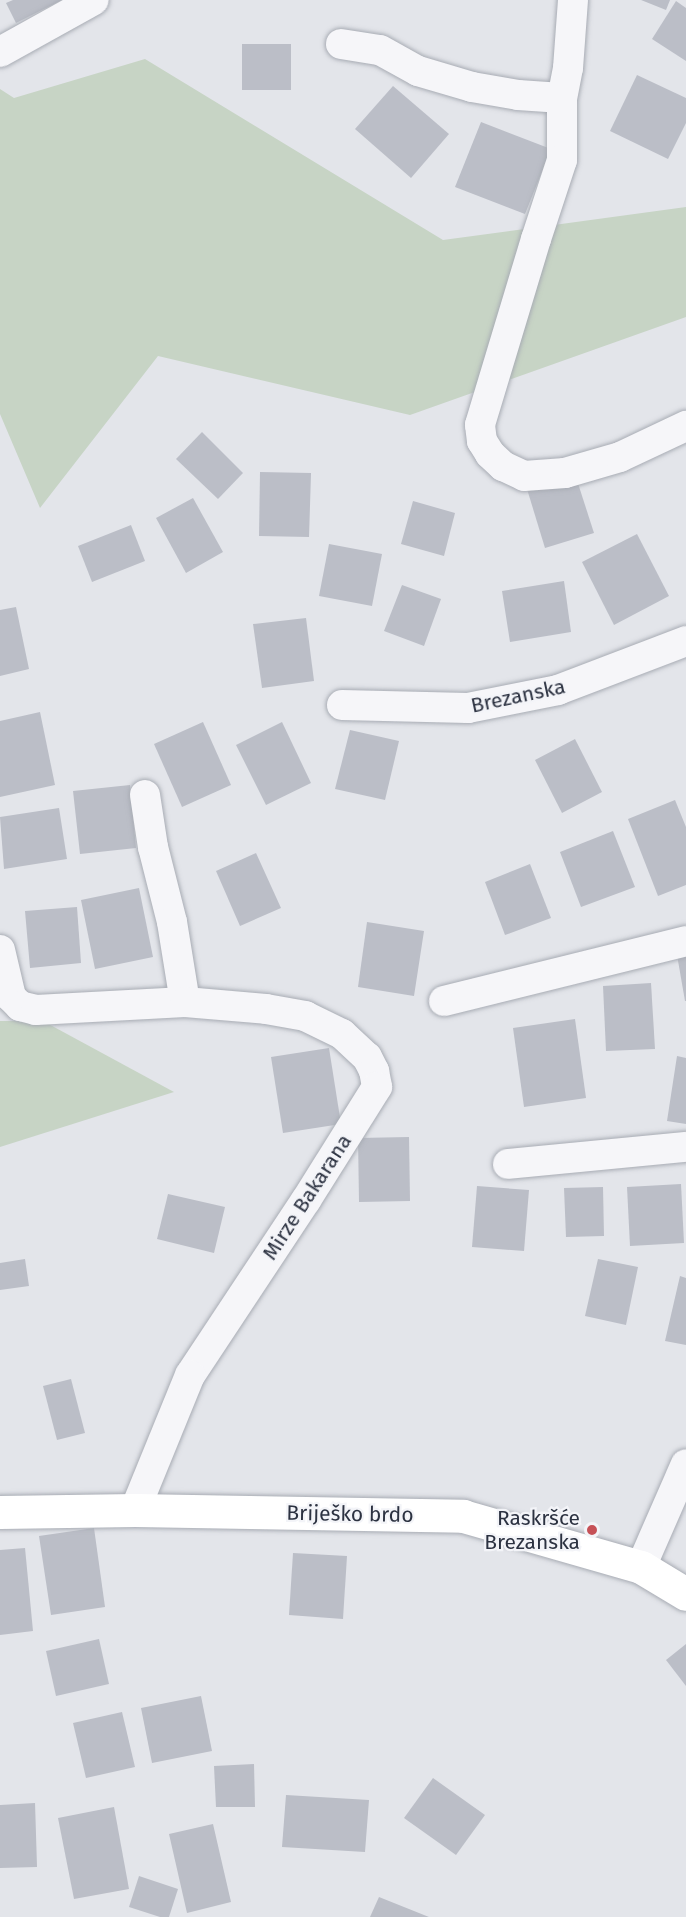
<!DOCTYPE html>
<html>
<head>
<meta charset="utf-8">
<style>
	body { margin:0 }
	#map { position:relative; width:686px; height:1917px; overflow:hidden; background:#e3e5ea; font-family:"Fira Sans",sans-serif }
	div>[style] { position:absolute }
	.green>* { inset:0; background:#c7d4c5 }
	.building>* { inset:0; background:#bbbec7 }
	.roads { filter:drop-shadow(0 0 2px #a8acb4) drop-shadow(0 0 2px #a8acb4) }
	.street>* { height:30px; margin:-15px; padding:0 15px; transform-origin:15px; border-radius:15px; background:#f6f6f9 }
	.secondary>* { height:33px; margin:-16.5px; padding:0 16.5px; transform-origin:16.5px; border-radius:16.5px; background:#fff }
	.dots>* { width:16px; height:16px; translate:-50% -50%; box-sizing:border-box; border:3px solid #f3f4f8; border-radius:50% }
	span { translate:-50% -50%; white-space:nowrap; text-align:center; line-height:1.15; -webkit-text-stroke:4.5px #f3f4f8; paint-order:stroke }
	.street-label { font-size:21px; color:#2c3241 }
	.poi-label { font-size:21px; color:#2c3241 }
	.right { translate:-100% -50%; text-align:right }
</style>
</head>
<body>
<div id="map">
	<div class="green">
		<i style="clip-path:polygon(145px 59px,443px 240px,686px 207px,686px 317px,410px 415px,158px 356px,40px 508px,0 414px,0 89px,14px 98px)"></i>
		<i style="clip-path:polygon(0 1021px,43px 1021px,174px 1092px,0 1147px)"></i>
	</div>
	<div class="building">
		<i style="clip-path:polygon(13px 0,62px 0,16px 23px,6px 3px)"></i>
		<i style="clip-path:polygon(641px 0,670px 0,666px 10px)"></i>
		<i style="clip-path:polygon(676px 1px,686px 8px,686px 61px,652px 39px)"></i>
		<i style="clip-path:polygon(242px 44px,291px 44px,291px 90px,242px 90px)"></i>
		<i style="clip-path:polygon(637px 75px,686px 98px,686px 123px,668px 159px,610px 131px)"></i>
		<i style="clip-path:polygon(393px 86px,449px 134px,411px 178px,355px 129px)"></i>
		<i style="clip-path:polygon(481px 122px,551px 149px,525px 214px,455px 187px)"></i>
		<i style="clip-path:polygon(202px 432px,243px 473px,218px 499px,176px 459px)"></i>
		<i style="clip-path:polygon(260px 472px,311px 473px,309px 537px,259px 536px)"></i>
		<i style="clip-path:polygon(575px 474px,594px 533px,545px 548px,527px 489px)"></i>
		<i style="clip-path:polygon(193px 498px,223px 552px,186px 573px,156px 518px)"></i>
		<i style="clip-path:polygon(413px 501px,455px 513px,444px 556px,401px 544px)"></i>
		<i style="clip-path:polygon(131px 525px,145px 561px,92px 582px,78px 546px)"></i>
		<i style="clip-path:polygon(637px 534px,669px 596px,614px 625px,582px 562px)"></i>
		<i style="clip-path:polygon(329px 544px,382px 554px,372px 606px,319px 596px)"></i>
		<i style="clip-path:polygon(564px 581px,571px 632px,510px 642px,502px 591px)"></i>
		<i style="clip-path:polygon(402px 585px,441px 599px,424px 646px,384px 631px)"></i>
		<i style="clip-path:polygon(16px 607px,29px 669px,0 676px,0 610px)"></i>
		<i style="clip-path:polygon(306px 618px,314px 681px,262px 688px,253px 624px)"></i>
		<i style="clip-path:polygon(40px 712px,55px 785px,0 797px,0 721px)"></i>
		<i style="clip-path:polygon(203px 722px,231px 785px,182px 807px,154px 744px)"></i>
		<i style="clip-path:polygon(282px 722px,311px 783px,266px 805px,236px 745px)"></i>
		<i style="clip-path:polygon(350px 730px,399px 741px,385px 800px,335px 789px)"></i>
		<i style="clip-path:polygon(575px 739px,602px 792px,562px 813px,535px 760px)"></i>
		<i style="clip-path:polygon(130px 785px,136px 848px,80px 854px,73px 791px)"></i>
		<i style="clip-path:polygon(675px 800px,686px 827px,686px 885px,658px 896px,628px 819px)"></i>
		<i style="clip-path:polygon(59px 808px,67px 859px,4px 869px,0 817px)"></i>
		<i style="clip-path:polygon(613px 831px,635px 887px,581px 907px,560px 852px)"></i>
		<i style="clip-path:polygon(256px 853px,281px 908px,240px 926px,216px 871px)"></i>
		<i style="clip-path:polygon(530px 864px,551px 918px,505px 935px,485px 882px)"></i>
		<i style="clip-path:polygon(139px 888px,153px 957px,95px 969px,81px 900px)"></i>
		<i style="clip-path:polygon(77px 907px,81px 963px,30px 968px,25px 911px)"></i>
		<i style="clip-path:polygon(367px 922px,424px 931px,414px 996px,358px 987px)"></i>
		<i style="clip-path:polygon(686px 953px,686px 1001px,685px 1001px,677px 955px)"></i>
		<i style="clip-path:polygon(651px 983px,655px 1049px,606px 1051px,603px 986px)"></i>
		<i style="clip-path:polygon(575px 1019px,586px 1098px,524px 1107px,513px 1028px)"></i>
		<i style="clip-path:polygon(329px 1048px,341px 1124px,283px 1133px,271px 1057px)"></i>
		<i style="clip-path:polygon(677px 1056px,686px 1058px,686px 1124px,667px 1121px)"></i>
		<i style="clip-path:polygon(409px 1137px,410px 1201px,359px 1202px,358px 1138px)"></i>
		<i style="clip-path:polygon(681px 1184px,684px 1243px,630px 1246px,627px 1187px)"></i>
		<i style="clip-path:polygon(477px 1186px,529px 1190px,524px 1251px,472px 1247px)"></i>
		<i style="clip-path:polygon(603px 1187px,604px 1236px,566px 1237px,564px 1188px)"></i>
		<i style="clip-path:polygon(168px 1194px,225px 1207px,214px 1253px,157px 1239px)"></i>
		<i style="clip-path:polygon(25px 1259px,29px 1286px,0 1290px,0 1263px)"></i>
		<i style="clip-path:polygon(598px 1259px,638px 1267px,626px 1325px,585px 1316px)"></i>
		<i style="clip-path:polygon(680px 1276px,686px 1278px,686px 1345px,665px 1341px)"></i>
		<i style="clip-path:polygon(71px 1379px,85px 1433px,57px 1440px,43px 1386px)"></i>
		<i style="clip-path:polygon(94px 1528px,105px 1607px,51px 1615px,39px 1536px)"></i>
		<i style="clip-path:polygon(25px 1548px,33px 1631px,0 1635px,0 1550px)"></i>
		<i style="clip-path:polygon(293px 1553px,347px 1556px,343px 1619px,289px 1615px)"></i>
		<i style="clip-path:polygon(99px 1639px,109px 1684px,56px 1696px,46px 1651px)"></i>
		<i style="clip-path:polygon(686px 1644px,686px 1686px,666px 1660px)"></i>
		<i style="clip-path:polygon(201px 1696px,212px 1751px,152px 1763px,141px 1708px)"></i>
		<i style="clip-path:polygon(122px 1712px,135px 1767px,86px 1778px,73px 1723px)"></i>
		<i style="clip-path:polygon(254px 1764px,255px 1807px,216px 1807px,214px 1766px)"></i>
		<i style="clip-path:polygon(433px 1778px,485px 1815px,456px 1855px,404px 1818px)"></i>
		<i style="clip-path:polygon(286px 1795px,369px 1800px,365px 1852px,282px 1847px)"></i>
		<i style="clip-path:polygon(35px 1803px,37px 1867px,0 1868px,0 1805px)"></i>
		<i style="clip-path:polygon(114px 1807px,129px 1889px,74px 1899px,58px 1818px)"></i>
		<i style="clip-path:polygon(213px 1824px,231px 1902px,187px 1913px,169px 1834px)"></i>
		<i style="clip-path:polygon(139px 1876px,178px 1889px,169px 1917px,160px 1917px,129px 1907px)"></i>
		<i style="clip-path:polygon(379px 1897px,429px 1917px,370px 1917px)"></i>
	</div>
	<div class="roads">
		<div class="street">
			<i style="left:573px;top:0;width:68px;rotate:94.2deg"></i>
			<i style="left:568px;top:68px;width:31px;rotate:101deg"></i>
			<i style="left:562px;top:98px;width:62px;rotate:90deg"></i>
			<i style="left:562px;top:160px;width:83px;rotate:108.2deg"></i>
			<i style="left:536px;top:239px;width:194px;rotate:106.8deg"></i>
			<i style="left:480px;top:425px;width:16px;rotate:83deg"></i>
			<i style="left:482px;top:441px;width:15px;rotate:58deg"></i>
			<i style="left:490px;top:454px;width:18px;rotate:43deg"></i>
			<i style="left:503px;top:466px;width:23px;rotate:25deg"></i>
			<i style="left:524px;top:476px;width:41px;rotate:-4.2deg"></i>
			<i style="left:565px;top:473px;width:57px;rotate:-16.2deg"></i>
			<i style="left:620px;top:457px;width:73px;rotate:-25.2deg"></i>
			<i style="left:341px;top:44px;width:39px;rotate:9deg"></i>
			<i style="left:380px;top:50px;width:43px;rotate:28.9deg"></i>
			<i style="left:418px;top:71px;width:56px;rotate:16.5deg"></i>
			<i style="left:472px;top:87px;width:47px;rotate:9.9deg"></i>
			<i style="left:518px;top:95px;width:44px;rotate:3.9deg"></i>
			<i style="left:0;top:52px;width:107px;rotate:-29deg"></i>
			<i style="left:342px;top:705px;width:126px;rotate:1.4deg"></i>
			<i style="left:468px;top:708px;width:92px;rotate:-11.3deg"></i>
			<i style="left:558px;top:690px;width:137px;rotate:-20.9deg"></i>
			<i style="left:145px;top:795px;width:53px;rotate:81.3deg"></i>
			<i style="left:153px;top:847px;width:77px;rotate:75.8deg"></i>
			<i style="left:172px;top:922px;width:81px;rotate:80.8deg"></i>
			<i style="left:0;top:950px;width:48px;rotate:76.8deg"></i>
			<i style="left:11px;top:997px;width:13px;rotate:45deg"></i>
			<i style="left:20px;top:1006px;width:16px;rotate:14deg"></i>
			<i style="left:36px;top:1010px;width:149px;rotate:-3.1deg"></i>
			<i style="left:185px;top:1002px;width:81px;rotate:4.9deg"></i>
			<i style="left:266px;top:1009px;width:40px;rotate:10deg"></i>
			<i style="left:305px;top:1016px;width:41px;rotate:25.9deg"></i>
			<i style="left:342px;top:1034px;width:34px;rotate:43deg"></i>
			<i style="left:367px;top:1057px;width:16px;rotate:63deg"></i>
			<i style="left:374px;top:1071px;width:16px;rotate:79deg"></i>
			<i style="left:377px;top:1087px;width:133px;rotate:122.1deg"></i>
			<i style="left:306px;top:1200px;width:210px;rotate:123.5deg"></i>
			<i style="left:190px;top:1375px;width:146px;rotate:112.2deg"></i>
			<i style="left:444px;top:1001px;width:249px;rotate:-13.9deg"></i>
			<i style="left:508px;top:1164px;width:179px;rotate:-5.5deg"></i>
			<i style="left:641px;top:1567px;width:112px;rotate:-66.4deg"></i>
		</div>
		<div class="secondary">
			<i style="left:0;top:1512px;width:135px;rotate:-0.8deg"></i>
			<i style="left:135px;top:1510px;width:328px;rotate:1deg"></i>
			<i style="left:463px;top:1516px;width:185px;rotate:16deg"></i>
			<i style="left:641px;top:1567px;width:52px;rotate:31deg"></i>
		</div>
	</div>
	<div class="dots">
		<i style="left:592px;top:1530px;background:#c65157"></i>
	</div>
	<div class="street-label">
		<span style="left:518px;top:696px;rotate:-12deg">Brezanska</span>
		<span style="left:307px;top:1197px;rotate:-57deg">Mirze Bakarana</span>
		<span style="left:350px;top:1514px;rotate:1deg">Briješko brdo</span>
	</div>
	<div class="poi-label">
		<span class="right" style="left:580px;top:1530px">Raskršće<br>Brezanska</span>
	</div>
</div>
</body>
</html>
